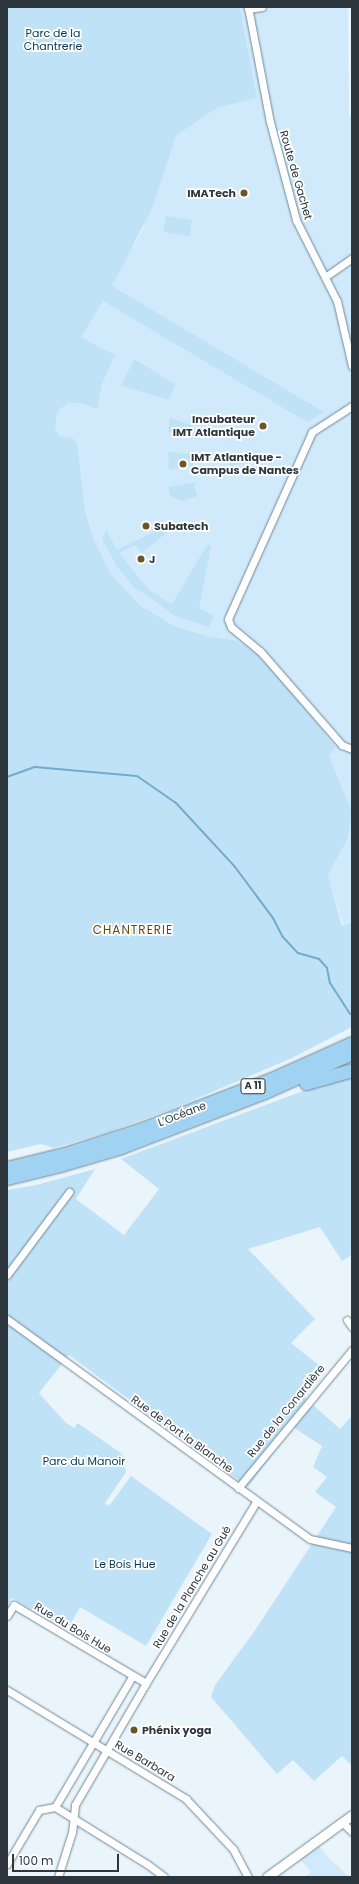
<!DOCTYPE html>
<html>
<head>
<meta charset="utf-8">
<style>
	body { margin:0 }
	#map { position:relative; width:359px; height:1884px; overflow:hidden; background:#eaf5fb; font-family:Poppins,sans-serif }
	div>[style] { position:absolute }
	.built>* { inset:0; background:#d0eafb }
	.green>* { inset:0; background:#c0e2f7 }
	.stream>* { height:2px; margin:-1px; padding:0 1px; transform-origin:1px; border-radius:1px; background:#71abcd }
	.roads { filter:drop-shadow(0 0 1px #718897) drop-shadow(0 0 1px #718897) }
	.minor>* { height:7px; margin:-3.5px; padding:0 3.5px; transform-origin:3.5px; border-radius:3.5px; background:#fff }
	.tertiary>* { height:9px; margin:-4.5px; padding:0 4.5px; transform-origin:4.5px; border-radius:4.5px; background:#fff }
	.motorway>* { height:13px; margin:-6.5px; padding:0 6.5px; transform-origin:6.5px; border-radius:6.5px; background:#a0d3f2 }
	.dots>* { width:11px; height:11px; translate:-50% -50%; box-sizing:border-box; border:2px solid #fff; border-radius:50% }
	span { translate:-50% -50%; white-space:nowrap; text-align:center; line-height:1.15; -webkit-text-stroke:3.5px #fff; paint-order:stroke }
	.shield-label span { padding:1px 3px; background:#fff; border:1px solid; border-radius:3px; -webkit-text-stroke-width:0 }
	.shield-label { font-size:10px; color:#2c363c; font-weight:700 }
	.park-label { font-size:11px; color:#053850 }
	.street-label { font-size:11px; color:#2c363c }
	.poi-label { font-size:11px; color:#2c363c; font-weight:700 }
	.right { translate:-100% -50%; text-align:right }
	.left { translate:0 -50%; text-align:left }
	.neighbourhood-label { font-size:12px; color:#634b0f; letter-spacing:1px }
	.frame { position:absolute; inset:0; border:8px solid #2c363c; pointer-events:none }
	.scale { position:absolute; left:12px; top:1854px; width:107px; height:18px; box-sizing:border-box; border:2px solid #2c363c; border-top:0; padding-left:5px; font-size:12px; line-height:14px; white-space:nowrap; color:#2c363c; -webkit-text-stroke:3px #fff; paint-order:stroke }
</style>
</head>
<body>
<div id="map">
	<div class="built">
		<i style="clip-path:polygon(240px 7px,348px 7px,349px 115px,352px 116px,352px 811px,329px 756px,234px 640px,207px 636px,176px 626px,141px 606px,110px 575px,94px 540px,85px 510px,78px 447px,75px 439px,59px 435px,55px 427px,58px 411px,68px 403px,82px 403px,97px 410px,102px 385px,115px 355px,81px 337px,143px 229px,176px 136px,217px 108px,257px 98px)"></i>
		<i style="clip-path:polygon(352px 817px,352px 923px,343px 926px,328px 875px,347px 840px)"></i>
		<i style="clip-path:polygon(318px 1845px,327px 1856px,349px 1877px,305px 1877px,311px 1872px,299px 1858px)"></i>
	</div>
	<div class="green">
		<i style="clip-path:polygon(7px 7px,240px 7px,257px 98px,217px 108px,176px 136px,152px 209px,112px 286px,324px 412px,307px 422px,103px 301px,81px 337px,115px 355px,102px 385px,97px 410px,82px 403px,68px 403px,58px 411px,55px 427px,59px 435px,75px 439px,78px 447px,85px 510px,94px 540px,111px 575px,141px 606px,175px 626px,207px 636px,234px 640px,261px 655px,301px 701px,335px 747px,329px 756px,352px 811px,352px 817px,347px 840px,328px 875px,342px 926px,352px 923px,352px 1027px,292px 1058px,172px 1109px,109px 1132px,54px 1148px,41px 1144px,7px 1152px)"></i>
		<i style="clip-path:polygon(166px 216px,192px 220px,190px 236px,163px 232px)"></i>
		<i style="clip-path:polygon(134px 359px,175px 384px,169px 400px,121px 386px)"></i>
		<i style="clip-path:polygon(170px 418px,192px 425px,191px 433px,168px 432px)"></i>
		<i style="clip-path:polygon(168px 452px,192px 454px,193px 466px,169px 470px)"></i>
		<i style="clip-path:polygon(274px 456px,275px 458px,229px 466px,230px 457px)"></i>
		<i style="clip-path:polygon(196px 482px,194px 486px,197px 496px,182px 501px,170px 496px,168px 487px)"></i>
		<i style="clip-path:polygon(170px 524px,173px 528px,141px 553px,135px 545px,119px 553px,149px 590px,172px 604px,207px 545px,211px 546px,199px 608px,214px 616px,209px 627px,177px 617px,134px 587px,117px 567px,102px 539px,106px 529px,117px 550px)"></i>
		<i style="clip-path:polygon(352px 1064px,352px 1255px,342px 1261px,320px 1227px,248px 1249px,315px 1319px,291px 1343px,325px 1370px,303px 1396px,340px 1429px,352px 1416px,352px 1766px,342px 1756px,314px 1781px,293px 1760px,277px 1774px,211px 1697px,215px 1685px,256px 1629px,336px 1507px,315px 1492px,327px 1477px,313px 1467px,322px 1446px,293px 1427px,248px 1487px,69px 1355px,39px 1393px,66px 1423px,74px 1428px,78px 1423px,122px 1454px,126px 1472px,105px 1503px,109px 1506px,131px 1476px,212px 1534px,146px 1646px,80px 1607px,70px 1625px,60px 1625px,12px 1598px,7px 1606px,7px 1190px,36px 1185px,95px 1169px,76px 1199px,124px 1235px,159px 1189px,121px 1159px,319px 1085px,349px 1076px)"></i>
	</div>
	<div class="stream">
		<i style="left:7px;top:777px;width:30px;rotate:-20deg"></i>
		<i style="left:35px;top:767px;width:102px;rotate:5deg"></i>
		<i style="left:137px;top:776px;width:47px;rotate:34.7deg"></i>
		<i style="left:176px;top:803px;width:87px;rotate:47.3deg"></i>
		<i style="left:235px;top:867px;width:64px;rotate:53.3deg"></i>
		<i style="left:273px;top:918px;width:20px;rotate:63deg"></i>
		<i style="left:282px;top:936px;width:23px;rotate:47deg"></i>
		<i style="left:298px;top:953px;width:22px;rotate:16deg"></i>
		<i style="left:319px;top:959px;width:12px;rotate:48deg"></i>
		<i style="left:327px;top:968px;width:15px;rotate:79deg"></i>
		<i style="left:330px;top:983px;width:37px;rotate:57deg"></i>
	</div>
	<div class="roads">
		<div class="minor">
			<i style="left:248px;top:7px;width:117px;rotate:79.2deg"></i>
			<i style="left:270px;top:122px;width:101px;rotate:75.1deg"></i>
			<i style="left:296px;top:220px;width:91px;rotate:63.2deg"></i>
			<i style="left:337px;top:301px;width:67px;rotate:77deg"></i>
			<i style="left:248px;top:9px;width:14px;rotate:-8deg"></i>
			<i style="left:325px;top:277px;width:33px;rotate:-35deg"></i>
			<i style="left:352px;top:406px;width:48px;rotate:147deg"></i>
			<i style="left:312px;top:432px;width:205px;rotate:114.2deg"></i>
			<i style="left:228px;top:619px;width:9px;rotate:69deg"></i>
			<i style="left:231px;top:627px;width:38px;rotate:40deg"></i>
			<i style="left:260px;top:651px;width:125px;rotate:48.9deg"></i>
			<i style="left:342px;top:745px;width:11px;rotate:22deg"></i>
			<i style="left:7px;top:1275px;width:104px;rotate:-53.2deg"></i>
			<i style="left:7px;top:1319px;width:374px;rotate:36deg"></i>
			<i style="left:310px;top:1539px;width:43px;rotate:12.1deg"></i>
			<i style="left:347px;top:1320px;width:9px;rotate:54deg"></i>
			<i style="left:238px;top:1488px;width:179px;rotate:-50.4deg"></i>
			<i style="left:7px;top:1616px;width:13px;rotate:-58deg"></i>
			<i style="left:14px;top:1605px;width:153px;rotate:30.6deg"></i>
			<i style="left:146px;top:1683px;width:141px;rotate:120.2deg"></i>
			<i style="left:75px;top:1805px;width:27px;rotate:96deg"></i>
			<i style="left:72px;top:1832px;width:47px;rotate:107.3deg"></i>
			<i style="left:146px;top:1683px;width:212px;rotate:-58.7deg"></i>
			<i style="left:7px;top:1690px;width:210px;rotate:31.3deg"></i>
			<i style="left:186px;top:1799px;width:69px;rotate:46.8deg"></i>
			<i style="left:233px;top:1849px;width:32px;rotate:62deg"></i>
			<i style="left:55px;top:1807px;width:151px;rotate:-59.4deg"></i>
			<i style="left:55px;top:1807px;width:108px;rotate:31.8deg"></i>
			<i style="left:147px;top:1864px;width:21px;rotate:37deg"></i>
			<i style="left:342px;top:1822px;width:14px;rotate:45deg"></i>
			<i style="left:7px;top:1864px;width:63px;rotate:-59.3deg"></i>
			<i style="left:39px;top:1810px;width:16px;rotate:-11deg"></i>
		</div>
		<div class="tertiary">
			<i style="left:267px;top:1877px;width:105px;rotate:-36.1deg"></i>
		</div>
		<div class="motorway">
			<i style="left:306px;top:1083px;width:48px;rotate:-15.8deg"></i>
			<i style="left:7px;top:1168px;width:60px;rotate:-13.6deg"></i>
			<i style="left:65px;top:1154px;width:78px;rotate:-18deg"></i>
			<i style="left:139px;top:1130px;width:142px;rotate:-21deg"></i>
			<i style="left:272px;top:1079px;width:88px;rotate:-24.2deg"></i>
			<i style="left:7px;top:1178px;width:55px;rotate:-13.8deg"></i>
			<i style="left:60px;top:1165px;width:64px;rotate:-16.4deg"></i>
			<i style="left:121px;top:1147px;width:151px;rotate:-21deg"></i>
			<i style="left:262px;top:1093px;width:98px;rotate:-24deg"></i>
		</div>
	</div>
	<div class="dots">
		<i style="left:244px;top:193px;background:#6b5625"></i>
		<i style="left:263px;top:426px;background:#6b5625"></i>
		<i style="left:183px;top:464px;background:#6b5625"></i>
		<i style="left:146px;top:526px;background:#6b5625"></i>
		<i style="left:141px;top:559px;background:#6b5625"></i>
		<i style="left:134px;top:1730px;background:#6b5625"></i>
	</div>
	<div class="shield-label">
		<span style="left:253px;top:1086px">A 11</span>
	</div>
	<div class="park-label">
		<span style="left:53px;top:40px">Parc de la<br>Chantrerie</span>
		<span style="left:84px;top:1461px">Parc du Manoir</span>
		<span style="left:125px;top:1564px">Le Bois Hue</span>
	</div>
	<div class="street-label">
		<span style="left:296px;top:175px;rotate:74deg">Route de Gachet</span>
		<span style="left:182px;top:1114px;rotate:-21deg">L’Océane</span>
		<span style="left:286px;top:1411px;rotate:-51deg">Rue de la Conardière</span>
		<span style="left:182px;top:1434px;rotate:36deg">Rue de Port la Blanche</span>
		<span style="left:192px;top:1587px;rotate:-59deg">Rue de la Planche au Gué</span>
		<span style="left:73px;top:1628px;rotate:31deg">Rue du Bois Hue</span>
		<span style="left:145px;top:1761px;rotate:31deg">Rue Barbara</span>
	</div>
	<div class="poi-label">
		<span class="right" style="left:236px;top:193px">IMATech</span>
		<span class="right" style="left:255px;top:426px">Incubateur<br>IMT Atlantique</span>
		<span class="left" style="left:191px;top:464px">IMT Atlantique -<br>Campus de Nantes</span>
		<span class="left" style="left:154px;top:526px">Subatech</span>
		<span class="left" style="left:149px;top:559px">J</span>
		<span class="left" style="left:142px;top:1730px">Phénix yoga</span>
	</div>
	<div class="neighbourhood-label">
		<span style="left:133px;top:930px">CHANTRERIE</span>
	</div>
	<div class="frame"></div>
	<div class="scale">100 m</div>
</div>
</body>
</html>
